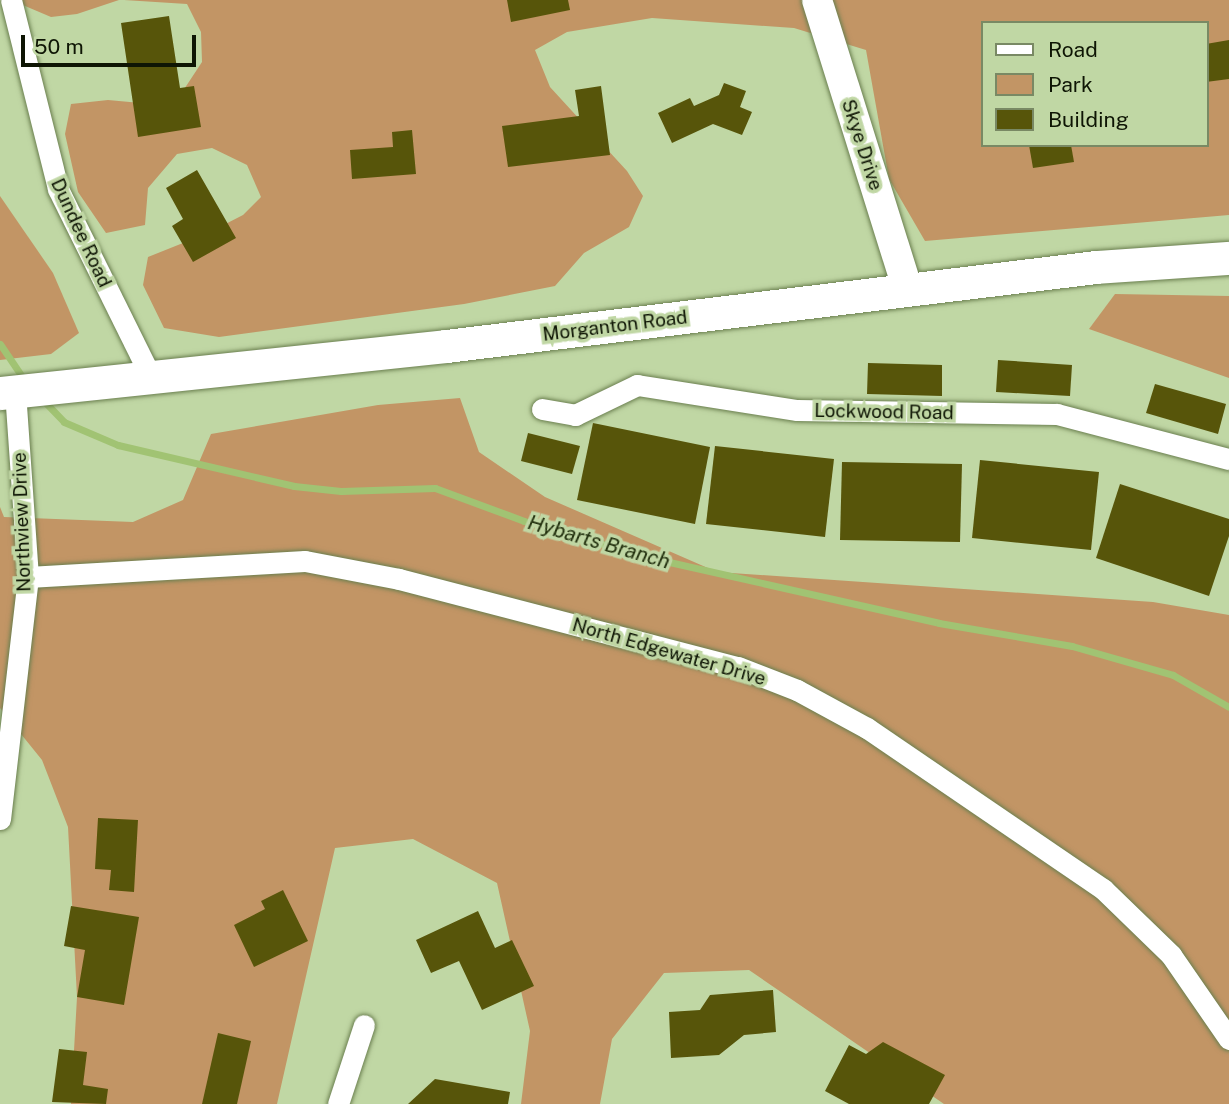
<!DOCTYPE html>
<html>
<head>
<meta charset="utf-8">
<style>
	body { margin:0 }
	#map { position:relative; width:1229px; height:1104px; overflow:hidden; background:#c0d7a4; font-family:"Public Sans",sans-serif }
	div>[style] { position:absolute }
	.green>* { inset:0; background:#c29565 }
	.stream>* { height:7px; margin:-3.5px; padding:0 3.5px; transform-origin:3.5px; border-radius:3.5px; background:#a1c373 }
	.building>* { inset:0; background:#57550a }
	.roads { filter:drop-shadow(0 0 2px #6a7f4f) drop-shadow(0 0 2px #6a7f4f) }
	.street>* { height:21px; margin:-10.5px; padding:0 10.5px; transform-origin:10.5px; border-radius:10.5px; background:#fff }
	.secondary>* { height:30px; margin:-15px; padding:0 15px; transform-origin:15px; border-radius:15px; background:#fff }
	.primary>* { height:33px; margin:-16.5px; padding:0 16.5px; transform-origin:16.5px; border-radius:16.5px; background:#fff }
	span { translate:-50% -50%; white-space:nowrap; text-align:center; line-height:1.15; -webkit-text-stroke:7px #c0d7a4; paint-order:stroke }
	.street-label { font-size:19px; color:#0e1504 }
	.water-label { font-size:21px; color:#22300e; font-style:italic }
	.legend { position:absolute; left:981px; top:21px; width:228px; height:126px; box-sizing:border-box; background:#c0d7a4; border:2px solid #798964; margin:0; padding:9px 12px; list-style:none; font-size:21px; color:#0e1504 }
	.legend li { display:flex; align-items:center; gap:14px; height:35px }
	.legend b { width:35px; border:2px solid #798964 }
	.scale { position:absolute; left:21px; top:35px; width:175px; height:32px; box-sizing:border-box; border:4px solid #0e1504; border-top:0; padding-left:9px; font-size:21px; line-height:24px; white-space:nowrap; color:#0e1504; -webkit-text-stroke:5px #c0d7a4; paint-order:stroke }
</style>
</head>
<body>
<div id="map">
	<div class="green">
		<i style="clip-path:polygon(11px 0,119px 0,77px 14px,51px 17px)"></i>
		<i style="clip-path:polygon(evenodd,124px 0,1229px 0,1229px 215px,925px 241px,889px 179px,866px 50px,794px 28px,652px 18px,567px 32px,535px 50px,550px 87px,627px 171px,643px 196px,629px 227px,584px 253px,555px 286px,464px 304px,219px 337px,164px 328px,143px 285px,148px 257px,208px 233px,243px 215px,261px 197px,247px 165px,212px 148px,177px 154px,148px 188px,145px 225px,106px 233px,78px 192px,65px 134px,71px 104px,108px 100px,173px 106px,202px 62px,201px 32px,187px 4px,124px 0,982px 23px,1206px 23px,1206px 145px,982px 145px,982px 23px)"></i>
		<i style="clip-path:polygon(0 196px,53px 273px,79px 333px,51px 354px,0 360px)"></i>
		<i style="clip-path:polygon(1115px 294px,1229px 296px,1229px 378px,1089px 329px)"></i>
		<i style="clip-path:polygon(460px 398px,479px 452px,545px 497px,717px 572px,1153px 602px,1229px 615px,1229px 1104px,944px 1104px,749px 970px,664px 973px,612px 1039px,600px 1104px,521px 1104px,530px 1031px,497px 883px,413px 839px,335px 848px,277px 1104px,71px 1104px,77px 997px,68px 827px,42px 760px,0 708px,0 507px,4px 517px,133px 522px,183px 500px,211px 434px,378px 405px)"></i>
	</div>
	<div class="stream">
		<i style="left:0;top:344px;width:45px;rotate:56deg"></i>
		<i style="left:43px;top:400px;width:30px;rotate:46deg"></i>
		<i style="left:64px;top:422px;width:59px;rotate:23.1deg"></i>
		<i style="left:118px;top:445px;width:181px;rotate:13.1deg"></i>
		<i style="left:294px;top:486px;width:47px;rotate:6.1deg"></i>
		<i style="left:341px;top:491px;width:94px;rotate:-1.8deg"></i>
		<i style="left:435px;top:488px;width:95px;rotate:20.3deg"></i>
		<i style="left:524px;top:521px;width:128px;rotate:16.3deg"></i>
		<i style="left:647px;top:557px;width:299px;rotate:12.7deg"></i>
		<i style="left:939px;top:623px;width:135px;rotate:9.8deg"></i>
		<i style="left:1072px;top:646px;width:105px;rotate:16deg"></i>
		<i style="left:1173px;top:675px;width:64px;rotate:29.7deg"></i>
	</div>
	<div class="building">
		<i style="clip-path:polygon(507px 0,568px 0,570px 10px,511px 22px)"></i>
		<i style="clip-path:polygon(169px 16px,180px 88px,194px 86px,201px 127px,138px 137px,121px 23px)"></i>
		<i style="clip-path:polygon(1229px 40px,1229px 79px,1206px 82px,1206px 44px)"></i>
		<i style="clip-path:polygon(724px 83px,746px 91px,740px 107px,752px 112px,742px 135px,713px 124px,672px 143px,658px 113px,690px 98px,694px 106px,719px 95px)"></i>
		<i style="clip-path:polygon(601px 86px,610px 155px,508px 167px,502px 126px,579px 116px,575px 90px)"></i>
		<i style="clip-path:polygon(412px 130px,416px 174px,352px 179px,350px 150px,393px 147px,392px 132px)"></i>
		<i style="clip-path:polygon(1029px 145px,1071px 145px,1074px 162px,1033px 168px)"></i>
		<i style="clip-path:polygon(197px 170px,236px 238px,193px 262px,172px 226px,183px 219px,166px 188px)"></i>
		<i style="clip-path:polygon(998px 360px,1072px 365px,1070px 396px,996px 392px)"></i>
		<i style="clip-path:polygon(868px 363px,942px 365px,942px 396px,867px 394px)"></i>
		<i style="clip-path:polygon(1155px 384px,1226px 404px,1218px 434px,1146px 413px)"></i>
		<i style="clip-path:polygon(593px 423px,710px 447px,695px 524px,577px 500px)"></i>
		<i style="clip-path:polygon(528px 433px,580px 446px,572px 474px,521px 461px)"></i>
		<i style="clip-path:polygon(715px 446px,834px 459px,825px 537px,706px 524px)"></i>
		<i style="clip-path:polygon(980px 460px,1099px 472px,1091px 550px,972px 538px)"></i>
		<i style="clip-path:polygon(842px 462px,962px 464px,960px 542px,840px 540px)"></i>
		<i style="clip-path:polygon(1120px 484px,1229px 519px,1229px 536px,1209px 596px,1096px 558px)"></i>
		<i style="clip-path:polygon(98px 818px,138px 820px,134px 892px,109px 890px,111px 870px,95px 869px)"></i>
		<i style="clip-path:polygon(283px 890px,308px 941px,254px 967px,234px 925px,265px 909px,261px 901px)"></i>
		<i style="clip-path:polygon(71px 906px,139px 917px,124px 1005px,77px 997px,85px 950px,64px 946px)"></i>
		<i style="clip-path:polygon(478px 911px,495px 948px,512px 940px,534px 986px,482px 1010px,459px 961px,431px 973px,416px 940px)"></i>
		<i style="clip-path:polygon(773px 990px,776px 1032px,744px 1035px,719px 1055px,671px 1058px,669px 1012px,700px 1010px,710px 995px)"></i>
		<i style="clip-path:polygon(218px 1033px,251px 1041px,237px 1104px,202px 1104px)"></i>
		<i style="clip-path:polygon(883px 1042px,945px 1075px,929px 1104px,849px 1104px,825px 1091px,849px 1045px,866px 1054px)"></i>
		<i style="clip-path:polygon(59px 1049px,87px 1052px,83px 1085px,108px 1089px,106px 1104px,52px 1102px)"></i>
		<i style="clip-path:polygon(435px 1079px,510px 1092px,508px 1104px,408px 1104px)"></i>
	</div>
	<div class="roads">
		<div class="street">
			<i style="left:11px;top:0;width:195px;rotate:76deg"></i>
			<i style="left:58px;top:189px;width:210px;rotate:63.7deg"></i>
			<i style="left:542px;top:409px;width:34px;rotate:10deg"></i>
			<i style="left:575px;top:415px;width:69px;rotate:-25.8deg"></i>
			<i style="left:637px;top:385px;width:162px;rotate:8.9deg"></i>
			<i style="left:797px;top:410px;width:260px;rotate:0.9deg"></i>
			<i style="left:1057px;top:414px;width:178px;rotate:14.7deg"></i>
			<i style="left:28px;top:577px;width:277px;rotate:-3.3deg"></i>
			<i style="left:305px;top:561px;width:96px;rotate:10.8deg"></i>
			<i style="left:399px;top:579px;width:350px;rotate:14.6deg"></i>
			<i style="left:738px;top:667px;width:63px;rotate:21.3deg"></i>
			<i style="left:797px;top:690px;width:80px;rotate:28.5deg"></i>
			<i style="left:867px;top:728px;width:286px;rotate:34.3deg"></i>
			<i style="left:1103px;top:889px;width:95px;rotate:44.1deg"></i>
			<i style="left:1171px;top:955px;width:102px;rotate:55.4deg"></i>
			<i style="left:0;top:819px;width:244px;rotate:-83.4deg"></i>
			<i style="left:28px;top:577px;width:185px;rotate:-94deg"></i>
			<i style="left:338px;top:1104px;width:83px;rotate:-71.8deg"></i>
		</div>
		<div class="secondary">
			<i style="left:817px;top:0;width:304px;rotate:72.6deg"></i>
		</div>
		<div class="primary">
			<i style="left:0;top:393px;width:448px;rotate:-6deg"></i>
			<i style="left:446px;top:346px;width:655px;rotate:-6.93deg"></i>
			<i style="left:1096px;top:267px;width:133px;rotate:-3.9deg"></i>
		</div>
	</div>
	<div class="street-label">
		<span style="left:862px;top:145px;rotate:72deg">Skye Drive</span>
		<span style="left:81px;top:233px;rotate:65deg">Dundee Road</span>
		<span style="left:615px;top:326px;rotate:-7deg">Morganton Road</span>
		<span style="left:884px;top:412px;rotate:1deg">Lockwood Road</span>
		<span style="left:22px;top:522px;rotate:-92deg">Northview Drive</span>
		<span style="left:669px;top:652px;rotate:16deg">North Edgewater Drive</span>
	</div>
	<div class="water-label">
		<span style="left:599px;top:542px;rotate:16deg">Hybarts Branch</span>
	</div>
	<ul class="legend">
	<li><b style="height:9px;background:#fff"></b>Road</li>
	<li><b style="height:19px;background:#c29565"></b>Park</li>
	<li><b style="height:19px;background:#57550a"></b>Building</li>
	</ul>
	<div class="scale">50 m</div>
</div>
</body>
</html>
